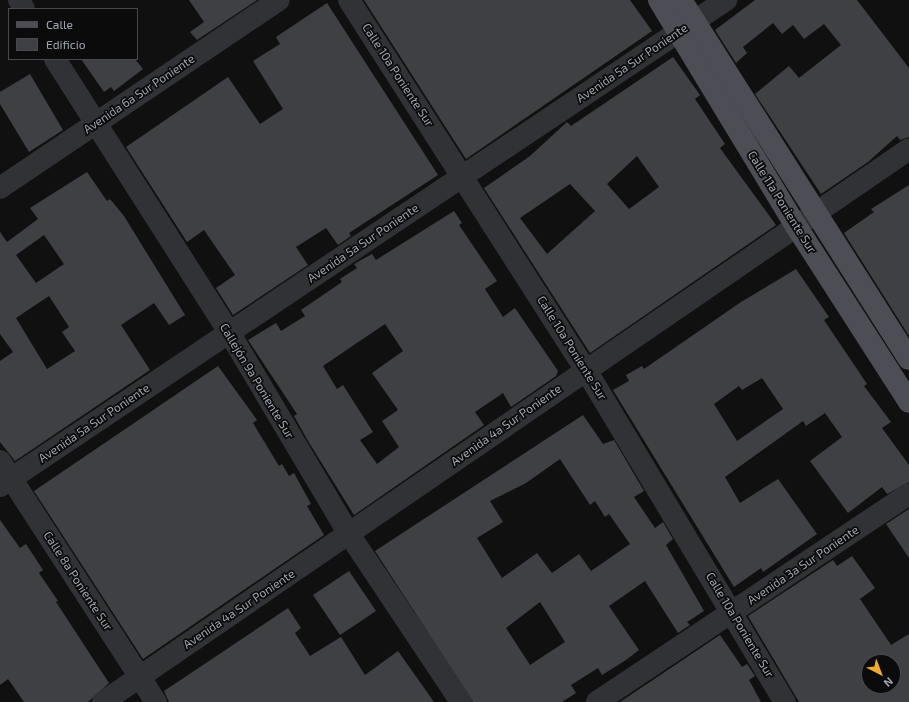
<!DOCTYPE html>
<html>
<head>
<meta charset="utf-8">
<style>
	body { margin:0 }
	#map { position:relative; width:909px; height:702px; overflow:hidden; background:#101011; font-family:"Exo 2",sans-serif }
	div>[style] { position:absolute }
	.building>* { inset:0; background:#3f4044 }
	.minor>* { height:22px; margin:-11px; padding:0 11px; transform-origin:11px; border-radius:11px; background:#313236 }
	.major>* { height:22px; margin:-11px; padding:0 11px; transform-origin:11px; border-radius:11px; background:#4d4e55 }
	span { translate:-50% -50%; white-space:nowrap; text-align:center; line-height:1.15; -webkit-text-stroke:3.5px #0b0b0c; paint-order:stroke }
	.street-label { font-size:12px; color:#a1a6b2 }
	.legend { position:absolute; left:8px; top:8px; width:130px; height:52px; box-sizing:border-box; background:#0b0b0c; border:1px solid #47494e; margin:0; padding:5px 7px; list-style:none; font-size:12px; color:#a1a6b2 }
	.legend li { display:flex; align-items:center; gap:8px; height:20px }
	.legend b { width:20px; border:1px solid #47494e }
	.north { position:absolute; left:861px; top:654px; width:40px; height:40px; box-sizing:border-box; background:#0b0b0c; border:1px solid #47494e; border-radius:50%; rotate:138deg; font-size:11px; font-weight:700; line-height:16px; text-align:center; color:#a1a6b2 }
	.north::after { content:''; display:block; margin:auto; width:14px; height:18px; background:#efab2a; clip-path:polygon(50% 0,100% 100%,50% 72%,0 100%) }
</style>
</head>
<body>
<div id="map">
	<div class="building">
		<i style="clip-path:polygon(189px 0,257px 0,197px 40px,190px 32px,204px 22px)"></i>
		<i style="clip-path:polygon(364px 0,630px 0,652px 31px,466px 159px)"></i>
		<i style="clip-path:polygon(755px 0,857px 0,909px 68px,909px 137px,900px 140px,897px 136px,868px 162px,821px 194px,755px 94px,789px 66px,799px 78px,841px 45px,824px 24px,804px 39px,793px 25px,782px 34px,773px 23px,743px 47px,747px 53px,736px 63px,715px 30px)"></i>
		<i style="clip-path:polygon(327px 3px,438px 175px,349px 233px,351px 236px,338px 245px,326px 228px,296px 247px,308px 265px,233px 315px,216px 288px,235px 275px,204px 230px,187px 242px,126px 147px,228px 77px,260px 124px,283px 109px,253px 61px,280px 44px,276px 37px)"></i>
		<i style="clip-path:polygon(evenodd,673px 57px,700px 95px,695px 99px,725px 144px,720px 148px,776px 225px,590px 353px,484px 188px,530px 156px,567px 122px,571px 126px,673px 57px,637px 156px,659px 187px,629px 209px,607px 184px,637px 156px,673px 57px,570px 184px,595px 211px,547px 254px,520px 218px,570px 184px)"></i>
		<i style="clip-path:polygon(81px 59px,135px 59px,143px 69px,114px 91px,111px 87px,104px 92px)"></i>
		<i style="clip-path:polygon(30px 74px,63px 130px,29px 152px,0 104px,0 92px)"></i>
		<i style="clip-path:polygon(evenodd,87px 172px,107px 201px,110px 199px,124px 216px,185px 315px,169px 325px,154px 303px,121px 325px,150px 370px,15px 461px,0 442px,0 361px,13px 352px,0 334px,0 232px,7px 242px,38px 219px,30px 208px,87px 172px,44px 235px,64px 264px,36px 283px,16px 255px,44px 235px,87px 172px,49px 296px,69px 327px,62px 332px,75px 351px,47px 369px,16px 318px,49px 296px)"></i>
		<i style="clip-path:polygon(909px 185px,909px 336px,844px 233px,874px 212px,871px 209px)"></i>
		<i style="clip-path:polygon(evenodd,454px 211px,462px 223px,459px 225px,497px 281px,485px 289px,503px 317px,515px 308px,558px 371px,556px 376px,511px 407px,503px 393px,475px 412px,484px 425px,354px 515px,308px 441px,294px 416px,297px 414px,248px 340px,276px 323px,281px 331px,305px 316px,301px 310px,342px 282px,340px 279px,357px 268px,354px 264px,372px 254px,376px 260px,454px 211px,385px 324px,403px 351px,372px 373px,398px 410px,382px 421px,399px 447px,377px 464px,360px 440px,373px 432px,343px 385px,337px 389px,323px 366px,385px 324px)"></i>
		<i style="clip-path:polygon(evenodd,796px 269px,829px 317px,824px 320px,867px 384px,864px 386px,891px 422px,882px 428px,909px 465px,909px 482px,887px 494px,882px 487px,848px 513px,810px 461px,842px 437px,825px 413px,806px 426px,803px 421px,725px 477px,740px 503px,778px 479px,817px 534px,763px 572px,761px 568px,734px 587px,613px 390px,629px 381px,626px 375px,642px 366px,644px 369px,741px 302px,796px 269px,762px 378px,783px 409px,737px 441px,714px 404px,739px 386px,742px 390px,762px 378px)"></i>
		<i style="clip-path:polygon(218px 366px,257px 420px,253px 423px,279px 466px,282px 464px,289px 476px,294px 473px,311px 504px,307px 506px,324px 535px,143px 659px,34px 491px)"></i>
		<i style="clip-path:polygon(evenodd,583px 415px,603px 444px,614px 440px,644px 491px,634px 497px,655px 528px,663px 522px,673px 539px,666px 545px,704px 611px,687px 622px,690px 625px,678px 633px,645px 581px,609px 606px,639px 650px,626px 660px,602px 675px,598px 668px,571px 685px,576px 693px,562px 702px,473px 702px,375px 551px,583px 415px,560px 459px,590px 505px,595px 501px,605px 517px,609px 514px,630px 544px,591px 571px,579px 554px,552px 573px,537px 553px,502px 578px,477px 538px,503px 522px,490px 501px,526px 483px,560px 459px,583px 415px,540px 602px,565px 642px,530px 665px,506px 628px,540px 602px)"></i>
		<i style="clip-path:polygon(909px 509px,909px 558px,886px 524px)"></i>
		<i style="clip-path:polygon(0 520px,20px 548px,26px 544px,43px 570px,39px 573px,58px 601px,56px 602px,109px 683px,88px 702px,24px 702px,8px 679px,0 685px)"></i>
		<i style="clip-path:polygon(evenodd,852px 556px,875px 588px,860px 599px,891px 645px,909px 634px,909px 702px,799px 702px,748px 616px,833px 560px,837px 566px,852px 556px,869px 662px,893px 662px,893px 686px,869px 686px,869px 662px)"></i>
		<i style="clip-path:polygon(349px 571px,376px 611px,340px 635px,313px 595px)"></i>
		<i style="clip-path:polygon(288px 608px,301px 628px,295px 633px,310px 656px,341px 637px,365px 675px,398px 651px,434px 702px,169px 702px,164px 691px)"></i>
		<i style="clip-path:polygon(720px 635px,742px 667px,747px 664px,755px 676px,749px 680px,761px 702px,620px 702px)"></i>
	</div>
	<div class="minor">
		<i style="left:19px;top:0;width:10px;rotate:61deg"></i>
		<i style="left:349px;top:0;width:439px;rotate:57.4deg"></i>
		<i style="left:586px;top:370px;width:387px;rotate:59.1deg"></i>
		<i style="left:55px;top:59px;width:324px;rotate:57.5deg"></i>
		<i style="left:229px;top:332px;width:235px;rotate:59.3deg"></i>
		<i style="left:349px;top:534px;width:202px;rotate:56.3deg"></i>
		<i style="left:0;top:188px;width:336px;rotate:-34deg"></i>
		<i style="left:0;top:461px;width:287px;rotate:57.1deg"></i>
		<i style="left:0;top:486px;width:874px;rotate:-33.8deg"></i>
		<i style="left:103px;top:702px;width:977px;rotate:-34.45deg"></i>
		<i style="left:597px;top:702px;width:375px;rotate:-33.7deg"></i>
	</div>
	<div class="major">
		<i style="left:659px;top:0;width:264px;rotate:58.8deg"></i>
		<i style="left:796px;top:226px;width:209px;rotate:57.3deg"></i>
		<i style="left:681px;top:0;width:425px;rotate:57.6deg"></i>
	</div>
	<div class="street-label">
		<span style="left:632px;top:63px;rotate:-34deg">Avenida 5a Sur Poniente</span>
		<span style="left:398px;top:75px;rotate:57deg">Calle 10a Poniente Sur</span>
		<span style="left:139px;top:94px;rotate:-34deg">Avenida 6a Sur Poniente</span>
		<span style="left:782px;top:202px;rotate:58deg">Calle 11a Poniente Sur</span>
		<span style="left:363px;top:243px;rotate:-34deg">Avenida 5a Sur Poniente</span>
		<span style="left:572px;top:348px;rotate:58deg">Calle 10a Poniente Sur</span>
		<span style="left:257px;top:381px;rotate:59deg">Callejón 9a Poniente Sur</span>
		<span style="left:94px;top:423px;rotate:-34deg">Avenida 5a Sur Poniente</span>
		<span style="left:506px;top:425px;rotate:-35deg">Avenida 4a Sur Poniente</span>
		<span style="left:803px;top:565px;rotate:-34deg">Avenida 3a Sur Poniente</span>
		<span style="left:78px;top:581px;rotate:57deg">Calle 8a Poniente Sur</span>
		<span style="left:239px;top:609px;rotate:-34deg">Avenida 4a Sur Poniente</span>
		<span style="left:740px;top:625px;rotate:59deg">Calle 10a Poniente Sur</span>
	</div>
	<ul class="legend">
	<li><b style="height:5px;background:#4d4e55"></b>Calle</li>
	<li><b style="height:11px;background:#3f4044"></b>Edificio</li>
	</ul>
	<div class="north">N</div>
</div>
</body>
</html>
